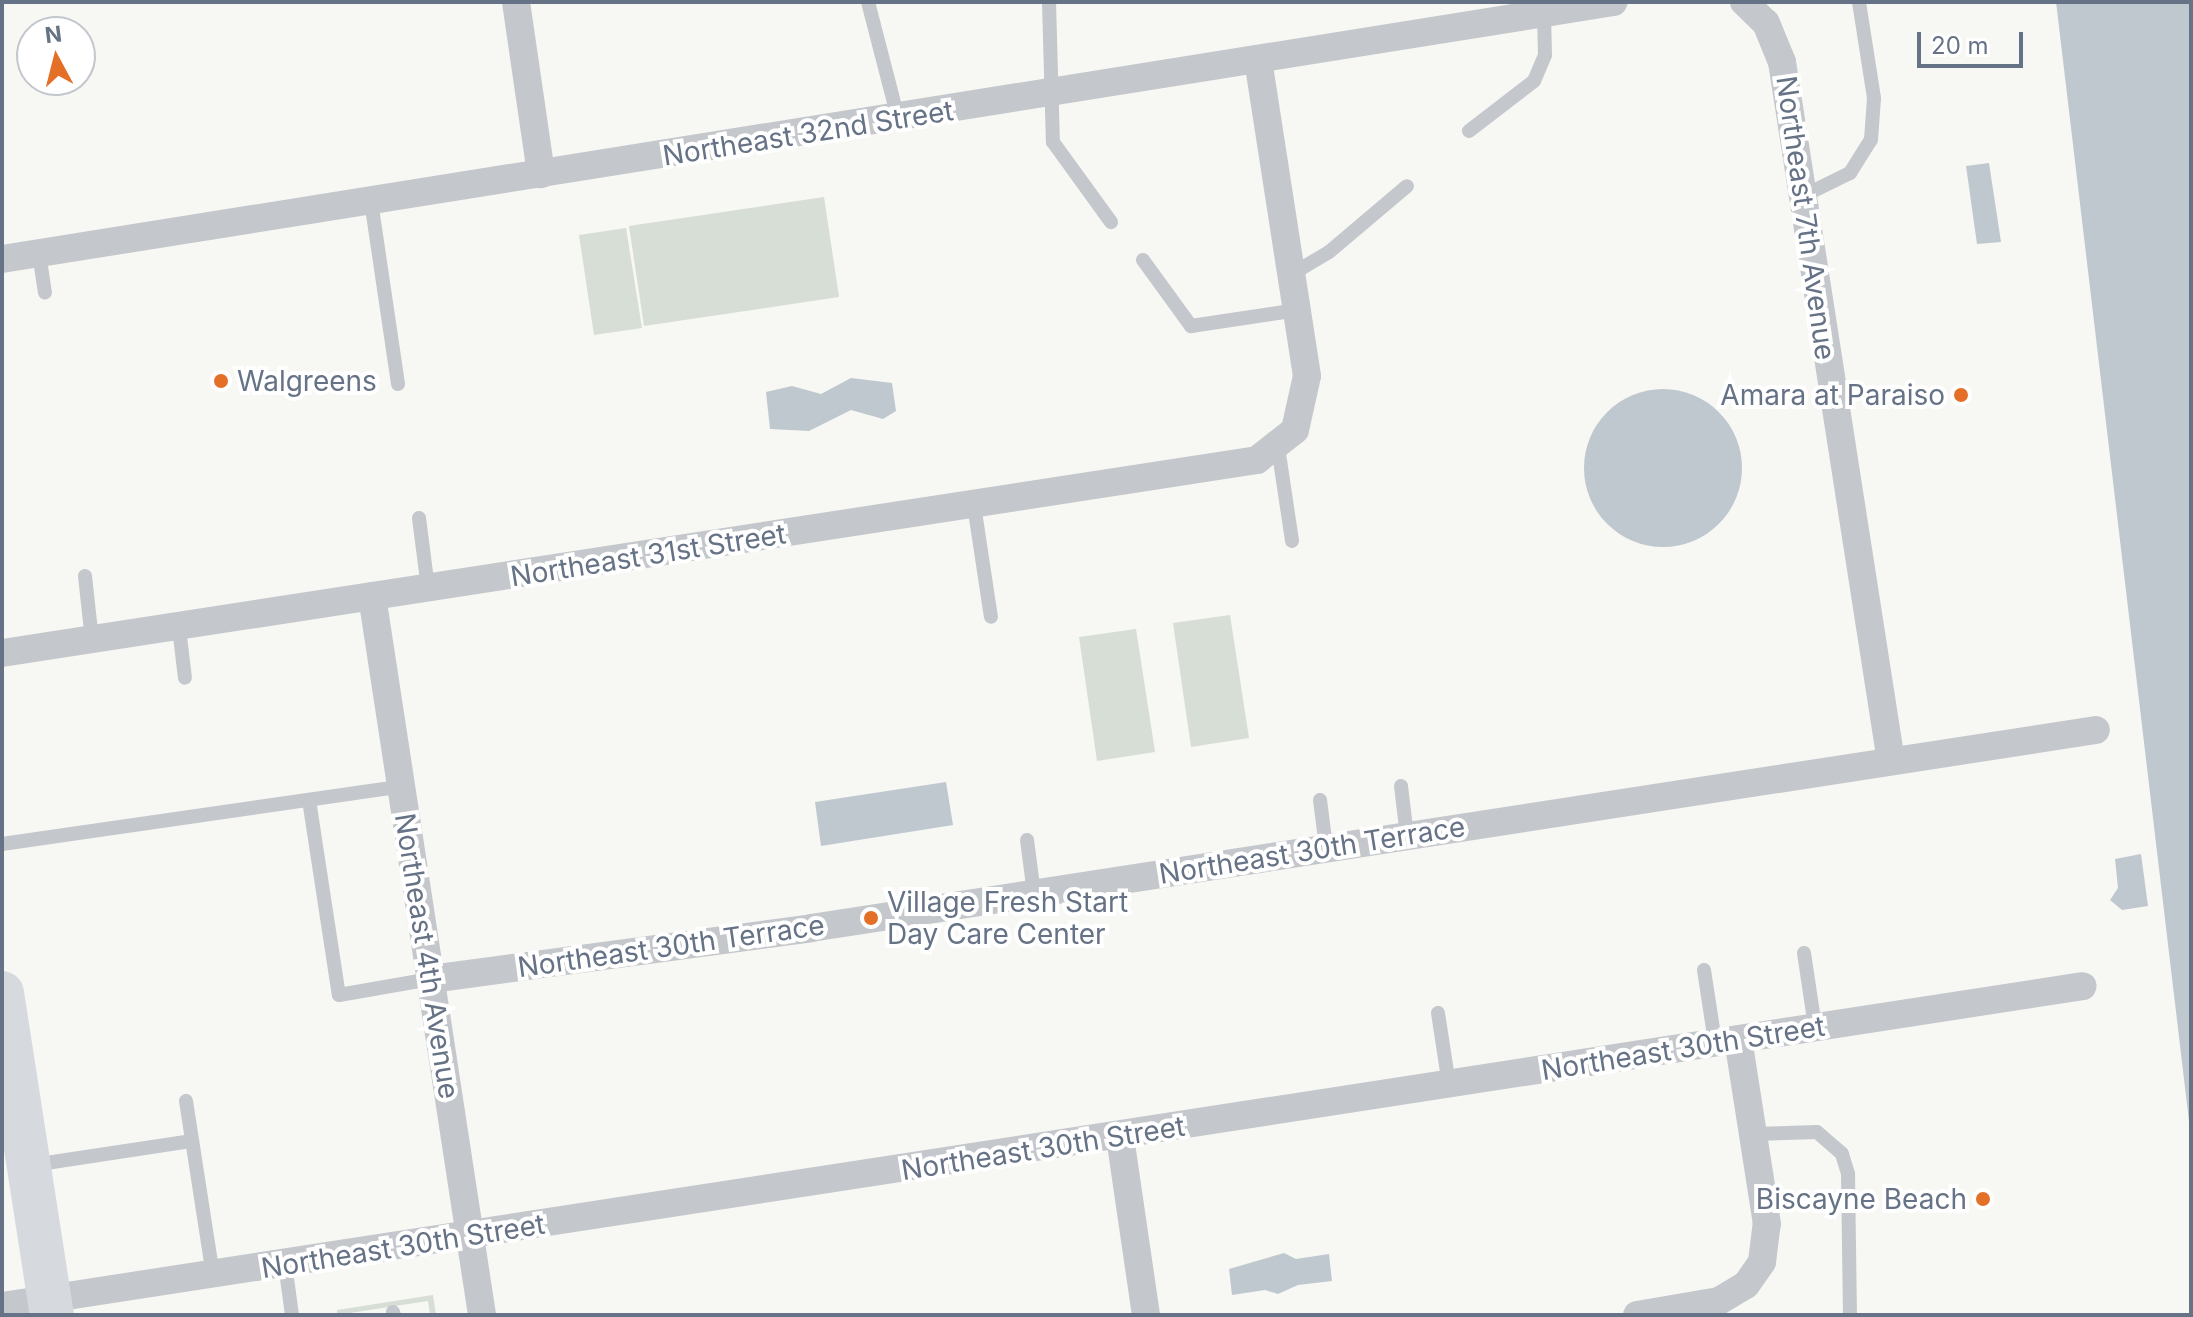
<!DOCTYPE html>
<html>
<head>
<meta charset="utf-8">
<style>
	body { margin:0 }
	#map { position:relative; width:2193px; height:1317px; overflow:hidden; background:#f7f7f4; font-family:Inter,sans-serif }
	div>[style] { position:absolute }
	.green>* { inset:0; background:#d7ded5 }
	.water>* { inset:0; background:#c0c8cf }
	.round { border-radius:50% }
	.service>* { height:14px; margin:-7px; padding:0 7px; transform-origin:7px; border-radius:7px; background:#c4c7cb }
	.minor>* { height:28px; margin:-14px; padding:0 14px; transform-origin:14px; border-radius:14px; background:#c4c7cb }
	.primary>* { height:44px; margin:-22px; padding:0 22px; transform-origin:22px; border-radius:22px; background:#d6dadf }
	.dots>* { width:22px; height:22px; translate:-50% -50%; box-sizing:border-box; border:4px solid #fff; border-radius:50% }
	span { translate:-50% -50%; white-space:nowrap; text-align:center; line-height:1.15; -webkit-text-stroke:8px #fff; paint-order:stroke }
	.street-label { font-size:28px; color:#667285 }
	.poi-label { font-size:28px; color:#667285 }
	.left { translate:0 -50%; text-align:left }
	.right { translate:-100% -50%; text-align:right }
	.frame { position:absolute; inset:0; border:4px solid #667285; pointer-events:none }
	.north { position:absolute; left:16px; top:16px; width:80px; height:80px; box-sizing:border-box; background:#fff; border:2px solid #c2c7ce; border-radius:50%; rotate:353deg; font-size:22px; font-weight:700; line-height:32px; text-align:center; color:#667285 }
	.north::after { content:''; display:block; margin:auto; width:28px; height:36px; background:#e46f27; clip-path:polygon(50% 0,100% 100%,50% 72%,0 100%) }
	.scale { position:absolute; left:1917px; top:32px; width:106px; height:36px; box-sizing:border-box; border:4px solid #667285; border-top:0; padding-left:10px; font-size:24px; line-height:28px; white-space:nowrap; color:#667285; -webkit-text-stroke:6px #fff; paint-order:stroke }
</style>
</head>
<body>
<div id="map">
	<div class="green">
		<i style="clip-path:polygon(824px 197px,839px 297px,644px 326px,629px 226px)"></i>
		<i style="clip-path:polygon(626px 228px,642px 328px,594px 335px,579px 235px)"></i>
		<i style="clip-path:polygon(1230px 615px,1249px 738px,1191px 747px,1173px 623px)"></i>
		<i style="clip-path:polygon(1136px 629px,1155px 752px,1097px 761px,1079px 637px)"></i>
		<i style="clip-path:polygon(433px 1295px,436px 1315px,430px 1315px,428px 1301px,337px 1315px,337px 1310px)"></i>
	</div>
	<div class="water">
		<i style="clip-path:polygon(2056px 2px,2191px 2px,2191px 1138px,2057px 10px)"></i>
		<i style="clip-path:polygon(1989px 163px,2001px 242px,1977px 244px,1966px 166px)"></i>
		<i style="clip-path:polygon(851px 378px,892px 383px,896px 411px,883px 419px,851px 410px,809px 431px,770px 429px,766px 392px,792px 386px,821px 394px)"></i>
		<i class="round" style="left:1584px;top:389px;width:158px;height:158px"></i>
		<i style="clip-path:polygon(946px 782px,953px 825px,821px 846px,815px 802px)"></i>
		<i style="clip-path:polygon(2141px 854px,2148px 906px,2122px 910px,2110px 900px,2118px 888px,2115px 859px)"></i>
		<i style="clip-path:polygon(1284px 1253px,1296px 1259px,1329px 1254px,1332px 1281px,1298px 1285px,1278px 1294px,1265px 1290px,1232px 1295px,1229px 1269px)"></i>
	</div>
	<div class="service">
		<i style="left:868px;top:2px;width:120px;rotate:75.5deg"></i>
		<i style="left:1049px;top:2px;width:140px;rotate:88.4deg"></i>
		<i style="left:1053px;top:142px;width:99px;rotate:54.1deg"></i>
		<i style="left:1469px;top:131px;width:82px;rotate:-37.6deg"></i>
		<i style="left:1534px;top:81px;width:28px;rotate:-67deg"></i>
		<i style="left:1545px;top:55px;width:42px;rotate:-91.4deg"></i>
		<i style="left:1801px;top:197px;width:55px;rotate:-26.1deg"></i>
		<i style="left:1850px;top:173px;width:39px;rotate:-58deg"></i>
		<i style="left:1871px;top:140px;width:42px;rotate:-85.9deg"></i>
		<i style="left:1874px;top:98px;width:97px;rotate:-98.9deg"></i>
		<i style="left:371px;top:201px;width:185px;rotate:81.6deg"></i>
		<i style="left:39px;top:253px;width:40px;rotate:81.5deg"></i>
		<i style="left:1143px;top:260px;width:82px;rotate:54deg"></i>
		<i style="left:1191px;top:326px;width:108px;rotate:-8.5deg"></i>
		<i style="left:1292px;top:274px;width:43px;rotate:-30.7deg"></i>
		<i style="left:1329px;top:252px;width:102px;rotate:-40.2deg"></i>
		<i style="left:1278px;top:447px;width:95px;rotate:81.5deg"></i>
		<i style="left:974px;top:505px;width:113px;rotate:81.4deg"></i>
		<i style="left:419px;top:518px;width:71px;rotate:82.7deg"></i>
		<i style="left:85px;top:576px;width:64px;rotate:83.8deg"></i>
		<i style="left:179px;top:628px;width:50px;rotate:83.2deg"></i>
		<i style="left:1401px;top:786px;width:50px;rotate:83.2deg"></i>
		<i style="left:309px;top:800px;width:197px;rotate:81.3deg"></i>
		<i style="left:339px;top:995px;width:93px;rotate:-9.9deg"></i>
		<i style="left:1320px;top:800px;width:47px;rotate:82.7deg"></i>
		<i style="left:1027px;top:840px;width:53px;rotate:82.5deg"></i>
		<i style="left:2px;top:844px;width:402px;rotate:-8.2deg"></i>
		<i style="left:1804px;top:953px;width:75px;rotate:81.5deg"></i>
		<i style="left:1704px;top:970px;width:73px;rotate:81.3deg"></i>
		<i style="left:1438px;top:1013px;width:73px;rotate:81.3deg"></i>
		<i style="left:186px;top:1101px;width:176px;rotate:81.2deg"></i>
		<i style="left:1753px;top:1134px;width:64px;rotate:-1.8deg"></i>
		<i style="left:1817px;top:1132px;width:33px;rotate:41deg"></i>
		<i style="left:1842px;top:1154px;width:21px;rotate:73deg"></i>
		<i style="left:1848px;top:1174px;width:141px;rotate:89.2deg"></i>
		<i style="left:33px;top:1165px;width:161px;rotate:-8.6deg"></i>
		<i style="left:285px;top:1264px;width:51px;rotate:82.2deg"></i>
		<i style="left:393px;top:1312px;width:3px;rotate:72deg"></i>
	</div>
	<div class="minor">
		<i style="left:516px;top:2px;width:174px;rotate:81.7deg"></i>
		<i style="left:1744px;top:2px;width:30px;rotate:44deg"></i>
		<i style="left:1766px;top:23px;width:42px;rotate:67.7deg"></i>
		<i style="left:1782px;top:62px;width:707px;rotate:81.14deg"></i>
		<i style="left:2px;top:259px;width:1632px;rotate:-9.06deg"></i>
		<i style="left:372px;top:596px;width:727px;rotate:81.3deg"></i>
		<i style="left:2px;top:653px;width:1270px;rotate:-8.74deg"></i>
		<i style="left:1257px;top:460px;width:48px;rotate:-38.3deg"></i>
		<i style="left:1295px;top:430px;width:55px;rotate:-77.5deg"></i>
		<i style="left:1307px;top:376px;width:320px;rotate:-98.8deg"></i>
		<i style="left:431px;top:979px;width:383px;rotate:-7.6deg"></i>
		<i style="left:811px;top:928px;width:1300px;rotate:-8.76deg"></i>
		<i style="left:1120px;top:1137px;width:180px;rotate:81.7deg"></i>
		<i style="left:2px;top:1306px;width:2105px;rotate:-8.74deg"></i>
		<i style="left:1637px;top:1315px;width:83px;rotate:-9.7deg"></i>
		<i style="left:1719px;top:1301px;width:31px;rotate:-31deg"></i>
		<i style="left:1746px;top:1285px;width:28px;rotate:-55deg"></i>
		<i style="left:1762px;top:1262px;width:38px;rotate:-83deg"></i>
		<i style="left:1767px;top:1224px;width:187px;rotate:-98.9deg"></i>
	</div>
	<div class="primary">
		<i style="left:2px;top:993px;width:326px;rotate:81.2deg"></i>
	</div>
	<div class="dots">
		<i style="left:221px;top:381px;background:#e46f27"></i>
		<i style="left:1961px;top:395px;background:#e46f27"></i>
		<i style="left:871px;top:918px;background:#e46f27"></i>
		<i style="left:1983px;top:1199px;background:#e46f27"></i>
	</div>
	<div class="street-label">
		<span style="left:808px;top:133px;rotate:-9deg">Northeast 32nd Street</span>
		<span style="left:1806px;top:218px;rotate:82deg">Northeast 7th Avenue</span>
		<span style="left:648px;top:555px;rotate:-9deg">Northeast 31st Street</span>
		<span style="left:1312px;top:850px;rotate:-9deg">Northeast 30th Terrace</span>
		<span style="left:671px;top:946px;rotate:-8deg">Northeast 30th Terrace</span>
		<span style="left:427px;top:956px;rotate:81deg">Northeast 4th Avenue</span>
		<span style="left:1683px;top:1048px;rotate:-9deg">Northeast 30th Street</span>
		<span style="left:1043px;top:1148px;rotate:-9deg">Northeast 30th Street</span>
		<span style="left:403px;top:1246px;rotate:-9deg">Northeast 30th Street</span>
	</div>
	<div class="poi-label">
		<span class="left" style="left:237px;top:381px">Walgreens</span>
		<span class="right" style="left:1945px;top:395px">Amara at Paraiso</span>
		<span class="left" style="left:887px;top:918px">Village Fresh Start<br>Day Care Center</span>
		<span class="right" style="left:1967px;top:1199px">Biscayne Beach</span>
	</div>
	<div class="frame"></div>
	<div class="north">N</div>
	<div class="scale">20 m</div>
</div>
</body>
</html>
